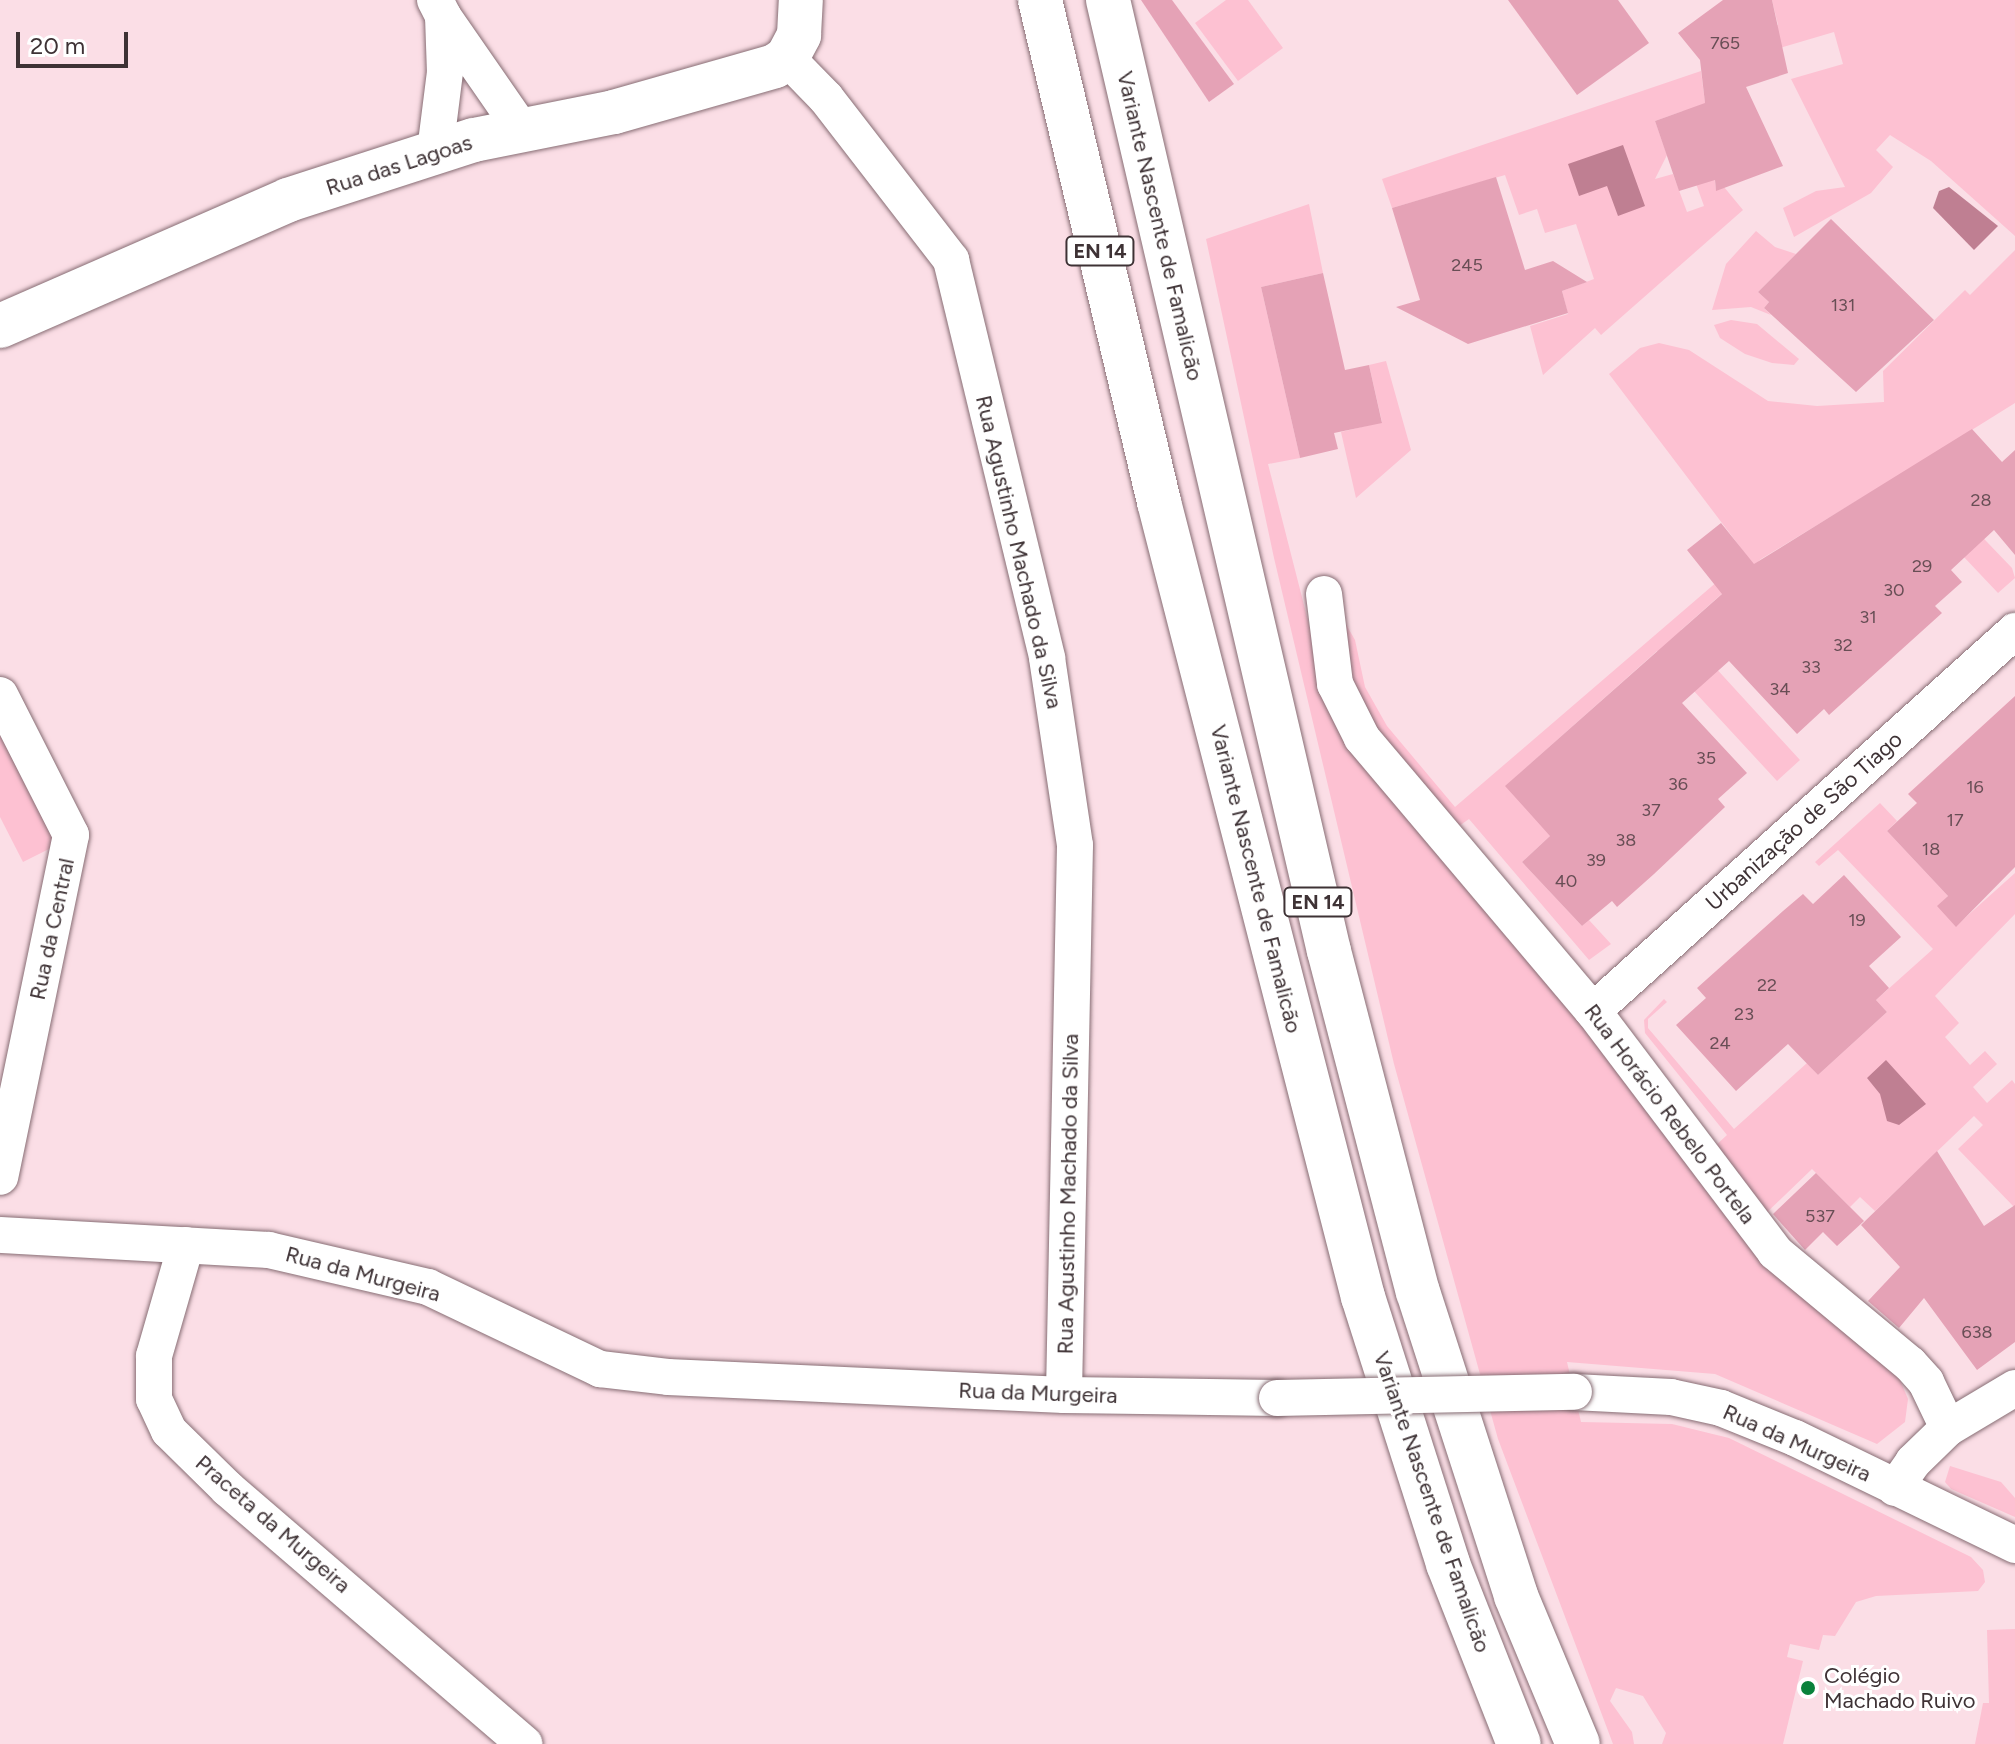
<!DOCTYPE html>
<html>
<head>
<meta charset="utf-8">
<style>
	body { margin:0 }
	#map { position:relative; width:2015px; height:1744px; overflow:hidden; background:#fbdee6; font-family:Figtree,sans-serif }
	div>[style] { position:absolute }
	.green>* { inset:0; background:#fdc1d2 }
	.water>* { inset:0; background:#bf7f92 }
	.building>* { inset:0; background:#e5a2b6 }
	.roads { filter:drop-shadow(0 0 2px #876d74) drop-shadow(0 0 2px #876d74) }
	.minor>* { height:36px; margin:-18px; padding:0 18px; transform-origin:18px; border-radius:18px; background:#fff }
	.secondary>* { height:44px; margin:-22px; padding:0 22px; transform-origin:22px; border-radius:22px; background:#fff }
	.trunk>* { height:44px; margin:-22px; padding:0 22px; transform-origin:22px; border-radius:22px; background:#fff }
	.bridges { filter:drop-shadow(0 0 2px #876d74) drop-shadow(0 0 2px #876d74) }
	.minor-bridge>* { height:36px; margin:-18px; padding:0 18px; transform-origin:18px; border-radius:18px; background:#fff }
	.dots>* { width:22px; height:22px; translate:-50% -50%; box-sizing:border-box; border:4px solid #fff; border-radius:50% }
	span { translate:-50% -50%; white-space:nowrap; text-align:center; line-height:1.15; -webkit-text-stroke:6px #fff; paint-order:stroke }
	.number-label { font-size:18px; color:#684e55 }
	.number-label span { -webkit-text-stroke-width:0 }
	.shield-label span { padding:2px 6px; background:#fff; border:2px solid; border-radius:6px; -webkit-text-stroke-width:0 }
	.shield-label { font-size:20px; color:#3e3235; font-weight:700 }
	.street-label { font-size:22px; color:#3e3235 }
	.poi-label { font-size:22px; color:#3e3235 }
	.left { translate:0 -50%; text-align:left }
	.scale { position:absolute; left:16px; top:32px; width:112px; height:36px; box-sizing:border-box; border:4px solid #3e3235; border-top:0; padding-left:10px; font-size:24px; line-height:28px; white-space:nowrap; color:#3e3235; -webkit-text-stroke:6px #fff; paint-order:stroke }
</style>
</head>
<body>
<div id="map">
	<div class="green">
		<i style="clip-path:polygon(1226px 0,1248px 0,1283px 48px,1238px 81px,1195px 23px)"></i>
		<i style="clip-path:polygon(1772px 0,2015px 0,2015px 236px,1931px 161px,1890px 135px,1876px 150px,1893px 167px,1871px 193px,1794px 237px,1783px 208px,1816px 191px,1845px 187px,1791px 79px,1843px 64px,1834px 32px,1766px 52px,1761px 29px,1778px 25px)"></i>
		<i style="clip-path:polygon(evenodd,1701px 71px,1716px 190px,1724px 187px,1743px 210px,1601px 335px,1595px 328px,1543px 375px,1530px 326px,1568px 314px,1562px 291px,1594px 279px,1576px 224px,1545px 233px,1537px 209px,1519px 215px,1505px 175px,1392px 208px,1382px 179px,1701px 71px,1683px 111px,1685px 153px,1704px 206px,1687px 212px,1673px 174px,1655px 179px,1667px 155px,1655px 121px,1683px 111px)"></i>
		<i style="clip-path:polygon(1309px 204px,1323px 273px,1261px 287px,1300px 458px,1268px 464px,1331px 711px,1898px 1375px,1908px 1399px,1905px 1422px,1877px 1444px,1715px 1374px,1567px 1362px,1581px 1422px,1672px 1424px,1729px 1438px,1971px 1557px,1983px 1570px,1985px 1582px,1978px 1591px,1876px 1596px,1856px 1602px,1835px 1636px,1823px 1635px,1819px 1650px,1790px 1644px,1787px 1657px,1803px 1661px,1783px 1744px,1662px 1744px,1666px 1733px,1643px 1696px,1616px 1688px,1610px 1701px,1632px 1732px,1634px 1744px,1613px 1744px,1498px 1439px,1394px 1064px,1274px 558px,1206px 239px)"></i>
		<i style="clip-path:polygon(1756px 231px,1775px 247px,1796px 254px,1758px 292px,1769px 302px,1764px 308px,1771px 315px,1751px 307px,1712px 310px,1726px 264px)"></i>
		<i style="clip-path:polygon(2015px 250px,2015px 403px,1914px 466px,2012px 568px,2015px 578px,1998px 593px,1891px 480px,1761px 559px,1681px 630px,1800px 760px,1777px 781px,1657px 651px,1530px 764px,1506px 786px,1551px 835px,1522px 862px,1582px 926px,1589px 920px,1611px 944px,1589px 960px,1469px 819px,1452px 831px,1355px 705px,1339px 612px,1355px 640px,1365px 687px,1387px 726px,1455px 807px,1747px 556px,1609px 374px,1640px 348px,1659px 343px,1689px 350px,1768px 401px,1817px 406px,1884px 402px,1883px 371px,1965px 290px,1970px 295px)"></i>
		<i style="clip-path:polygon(1731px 320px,1757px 324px,1799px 359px,1794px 365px,1772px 363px,1745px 354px,1720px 338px,1714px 325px)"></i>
		<i style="clip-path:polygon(1386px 361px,1411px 450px,1356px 498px,1341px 432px,1382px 422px,1369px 365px)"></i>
		<i style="clip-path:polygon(0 726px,61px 843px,23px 862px,0 817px)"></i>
		<i style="clip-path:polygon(1880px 803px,1897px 821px,1887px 831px,1948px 896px,1938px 906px,1956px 926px,2015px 873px,2015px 914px,1935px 996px,1959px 1023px,1945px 1037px,1970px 1065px,1985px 1051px,1997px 1064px,1973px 1087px,1987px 1103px,2012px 1080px,2015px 1084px,2015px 1208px,1958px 1149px,1983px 1125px,1974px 1116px,1875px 1211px,1860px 1197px,1850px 1207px,1812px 1169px,1762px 1217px,1713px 1148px,1727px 1135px,1645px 1033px,1644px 1020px,1664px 999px,1667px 1002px,1648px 1019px,1648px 1028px,1734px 1129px,1807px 1063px,1818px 1075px,1887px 1012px,1876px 1000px,1933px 949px,1838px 850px,1819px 866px,1815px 862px)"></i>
		<i style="clip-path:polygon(1950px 1466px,2001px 1482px,2015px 1498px,2015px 1517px,1951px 1489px,1945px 1482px)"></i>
		<i style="clip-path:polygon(2015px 1629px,2015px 1744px,1975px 1744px,1983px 1703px,1989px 1703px,1987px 1630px)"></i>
	</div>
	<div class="water">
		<i style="clip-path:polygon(1623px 145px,1645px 206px,1618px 216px,1607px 186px,1579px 196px,1568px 164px)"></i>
		<i style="clip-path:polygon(1949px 187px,1998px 226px,1974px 250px,1933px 208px,1939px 191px)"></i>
		<i style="clip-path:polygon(1886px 1060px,1926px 1104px,1899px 1125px,1887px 1121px,1880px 1094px,1867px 1078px)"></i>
	</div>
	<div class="building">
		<i style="clip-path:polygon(1141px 0,1172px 0,1234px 84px,1209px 102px)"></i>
		<i style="clip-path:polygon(1508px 0,1618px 0,1649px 43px,1577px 95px)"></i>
		<i style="clip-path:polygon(1723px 0,1772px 0,1788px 73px,1746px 87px,1783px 166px,1716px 191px,1715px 180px,1679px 191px,1655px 121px,1705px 103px,1700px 60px,1678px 33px)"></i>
		<i style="clip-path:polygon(1496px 177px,1525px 270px,1553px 261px,1587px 282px,1562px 291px,1568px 313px,1468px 344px,1396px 307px,1420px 300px,1392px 208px)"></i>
		<i style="clip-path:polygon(1831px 219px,1934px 320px,1856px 392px,1764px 308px,1769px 302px,1758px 292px)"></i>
		<i style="clip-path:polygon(1323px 273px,1345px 370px,1369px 365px,1382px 423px,1334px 433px,1338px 449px,1300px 458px,1261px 287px)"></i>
		<i style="clip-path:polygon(1972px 429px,2002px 462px,2015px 450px,2015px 555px,1994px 530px,1951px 570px,1962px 582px,1935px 606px,1942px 613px,1829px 715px,1824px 709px,1797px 734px,1729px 661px,1682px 703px,1747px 773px,1718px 799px,1725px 807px,1654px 874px,1617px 907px,1612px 901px,1582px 926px,1522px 862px,1550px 836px,1505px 786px,1722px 594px,1687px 550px,1721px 523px,1754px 564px)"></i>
		<i style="clip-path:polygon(2015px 696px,2015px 867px,1956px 927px,1937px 906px,1948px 896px,1887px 831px,1917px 803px,1908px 794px)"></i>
		<i style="clip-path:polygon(1844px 875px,1901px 937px,1869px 966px,1889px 988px,1876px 1000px,1887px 1012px,1818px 1075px,1788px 1044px,1736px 1091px,1676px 1025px,1706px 998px,1697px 988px,1783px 911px,1803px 894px,1813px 904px)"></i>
		<i style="clip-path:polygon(1937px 1151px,1984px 1226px,2015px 1205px,2015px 1342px,1977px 1370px,1924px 1298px,1899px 1328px,1868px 1301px,1900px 1267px,1861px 1225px)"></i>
		<i style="clip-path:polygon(1816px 1173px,1864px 1221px,1837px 1246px,1823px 1232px,1805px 1250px,1773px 1214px)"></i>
	</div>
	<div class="roads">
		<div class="minor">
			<i style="left:435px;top:0;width:18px;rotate:63deg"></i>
			<i style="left:443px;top:16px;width:56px;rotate:88deg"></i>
			<i style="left:445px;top:72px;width:80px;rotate:97.2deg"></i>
			<i style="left:443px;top:16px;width:139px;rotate:55.3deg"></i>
			<i style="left:787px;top:58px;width:56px;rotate:45.7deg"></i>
			<i style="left:826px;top:98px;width:205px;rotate:52.3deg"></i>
			<i style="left:951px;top:260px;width:409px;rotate:76.4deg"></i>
			<i style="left:1047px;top:658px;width:189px;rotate:81.5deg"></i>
			<i style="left:1075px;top:845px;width:550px;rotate:91.15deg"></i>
			<i style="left:1324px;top:594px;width:91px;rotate:83deg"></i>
			<i style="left:1335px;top:684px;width:60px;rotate:63.4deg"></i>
			<i style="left:1362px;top:738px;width:358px;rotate:49.8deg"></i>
			<i style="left:1593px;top:1011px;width:302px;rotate:52.9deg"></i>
			<i style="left:1775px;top:1252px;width:175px;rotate:39.7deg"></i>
			<i style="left:1910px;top:1364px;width:24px;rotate:48deg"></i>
			<i style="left:1926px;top:1382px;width:51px;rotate:64.4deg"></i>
			<i style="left:0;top:695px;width:157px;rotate:63.1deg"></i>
			<i style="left:71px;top:835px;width:349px;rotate:101.7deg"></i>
			<i style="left:1593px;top:1011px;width:568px;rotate:-42deg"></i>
			<i style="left:0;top:1235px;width:269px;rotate:3.2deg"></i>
			<i style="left:269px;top:1250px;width:163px;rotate:13.1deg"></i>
			<i style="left:428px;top:1287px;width:191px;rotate:25.5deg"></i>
			<i style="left:600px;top:1369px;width:68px;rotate:6.7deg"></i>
			<i style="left:668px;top:1377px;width:396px;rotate:2.6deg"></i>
			<i style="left:1064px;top:1395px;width:213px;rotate:0.8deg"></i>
			<i style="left:186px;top:1245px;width:116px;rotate:106.1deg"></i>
			<i style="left:154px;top:1356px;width:43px;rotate:90deg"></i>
			<i style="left:154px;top:1399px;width:35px;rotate:65deg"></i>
			<i style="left:169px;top:1431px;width:83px;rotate:44.5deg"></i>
			<i style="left:228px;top:1489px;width:391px;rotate:40.7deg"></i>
			<i style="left:1574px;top:1392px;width:97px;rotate:3deg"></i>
			<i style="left:1671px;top:1397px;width:51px;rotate:12.4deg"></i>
			<i style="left:1721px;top:1408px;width:80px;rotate:22.1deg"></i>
			<i style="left:1795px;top:1438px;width:245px;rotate:25.9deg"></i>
			<i style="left:1895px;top:1488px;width:32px;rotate:-55deg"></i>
			<i style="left:1913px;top:1462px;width:49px;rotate:-44.2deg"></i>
			<i style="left:1948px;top:1428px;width:78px;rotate:-30.8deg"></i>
		</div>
		<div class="secondary">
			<i style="left:0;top:326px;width:314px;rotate:-23.6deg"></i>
			<i style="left:288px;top:200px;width:195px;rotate:-17.9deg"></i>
			<i style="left:474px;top:140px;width:143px;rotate:-11.3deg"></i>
			<i style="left:614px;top:112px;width:167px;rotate:-15.9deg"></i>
			<i style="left:775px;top:66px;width:14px;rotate:-34deg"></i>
			<i style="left:787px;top:58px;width:26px;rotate:-62deg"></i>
			<i style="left:799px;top:35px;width:35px;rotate:-87deg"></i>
		</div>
		<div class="trunk">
			<i style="left:1040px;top:0;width:516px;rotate:76.66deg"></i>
			<i style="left:1159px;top:502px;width:821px;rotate:75.61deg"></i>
			<i style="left:1363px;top:1297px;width:280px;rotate:72.3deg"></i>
			<i style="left:1448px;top:1564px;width:193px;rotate:68.5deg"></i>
			<i style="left:1108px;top:0;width:976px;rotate:76.92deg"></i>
			<i style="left:1329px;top:951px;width:352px;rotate:75.4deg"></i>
			<i style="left:1418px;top:1292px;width:319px;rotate:72.1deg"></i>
			<i style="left:1516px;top:1596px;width:160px;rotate:67.3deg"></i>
		</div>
	</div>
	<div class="bridges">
		<div class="minor-bridge">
			<i style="left:1277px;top:1398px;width:297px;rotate:-1.2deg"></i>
		</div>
	</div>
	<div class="dots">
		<i style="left:1808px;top:1688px;background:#09823b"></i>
	</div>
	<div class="number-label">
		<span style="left:1725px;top:43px">765</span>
		<span style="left:1467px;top:265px">245</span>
		<span style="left:1843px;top:305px">131</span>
		<span style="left:1981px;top:500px">28</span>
		<span style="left:1922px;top:566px">29</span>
		<span style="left:1894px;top:590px">30</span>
		<span style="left:1868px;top:617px">31</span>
		<span style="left:1843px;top:645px">32</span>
		<span style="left:1811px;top:667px">33</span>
		<span style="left:1780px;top:689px">34</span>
		<span style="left:1706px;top:758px">35</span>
		<span style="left:1678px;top:784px">36</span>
		<span style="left:1975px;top:787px">16</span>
		<span style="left:1651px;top:810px">37</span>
		<span style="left:1955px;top:820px">17</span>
		<span style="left:1626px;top:840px">38</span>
		<span style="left:1931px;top:849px">18</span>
		<span style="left:1596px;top:860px">39</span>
		<span style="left:1566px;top:881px">40</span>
		<span style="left:1857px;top:920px">19</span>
		<span style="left:1767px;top:985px">22</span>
		<span style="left:1744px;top:1014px">23</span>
		<span style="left:1720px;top:1043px">24</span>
		<span style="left:1820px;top:1216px">537</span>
		<span style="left:1977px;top:1332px">638</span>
	</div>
	<div class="shield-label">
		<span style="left:1100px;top:251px">EN 14</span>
		<span style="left:1318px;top:902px">EN 14</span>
	</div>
	<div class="street-label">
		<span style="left:399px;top:165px;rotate:-18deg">Rua das Lagoas</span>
		<span style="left:1160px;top:226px;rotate:77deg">Variante Nascente de Famalicão</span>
		<span style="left:1019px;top:552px;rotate:77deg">Rua Agustinho Machado da Silva</span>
		<span style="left:1804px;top:821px;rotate:-42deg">Urbanização de São Tiago</span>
		<span style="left:1256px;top:879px;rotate:76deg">Variante Nascente de Famalicão</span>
		<span style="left:52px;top:929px;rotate:-78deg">Rua da Central</span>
		<span style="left:1670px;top:1114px;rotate:53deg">Rua Horácio Rebelo Portela</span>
		<span style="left:1068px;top:1194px;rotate:-89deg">Rua Agustinho Machado da Silva</span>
		<span style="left:363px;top:1274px;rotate:15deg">Rua da Murgeira</span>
		<span style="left:1038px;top:1393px;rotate:2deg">Rua da Murgeira</span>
		<span style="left:1797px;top:1443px;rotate:24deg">Rua da Murgeira</span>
		<span style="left:1432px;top:1502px;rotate:71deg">Variante Nascente de Famalicão</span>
		<span style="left:273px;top:1524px;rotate:41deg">Praceta da Murgeira</span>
	</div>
	<div class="poi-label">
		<span class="left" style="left:1824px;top:1688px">Colégio<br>Machado Ruivo</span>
	</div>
	<div class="scale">20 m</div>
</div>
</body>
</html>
